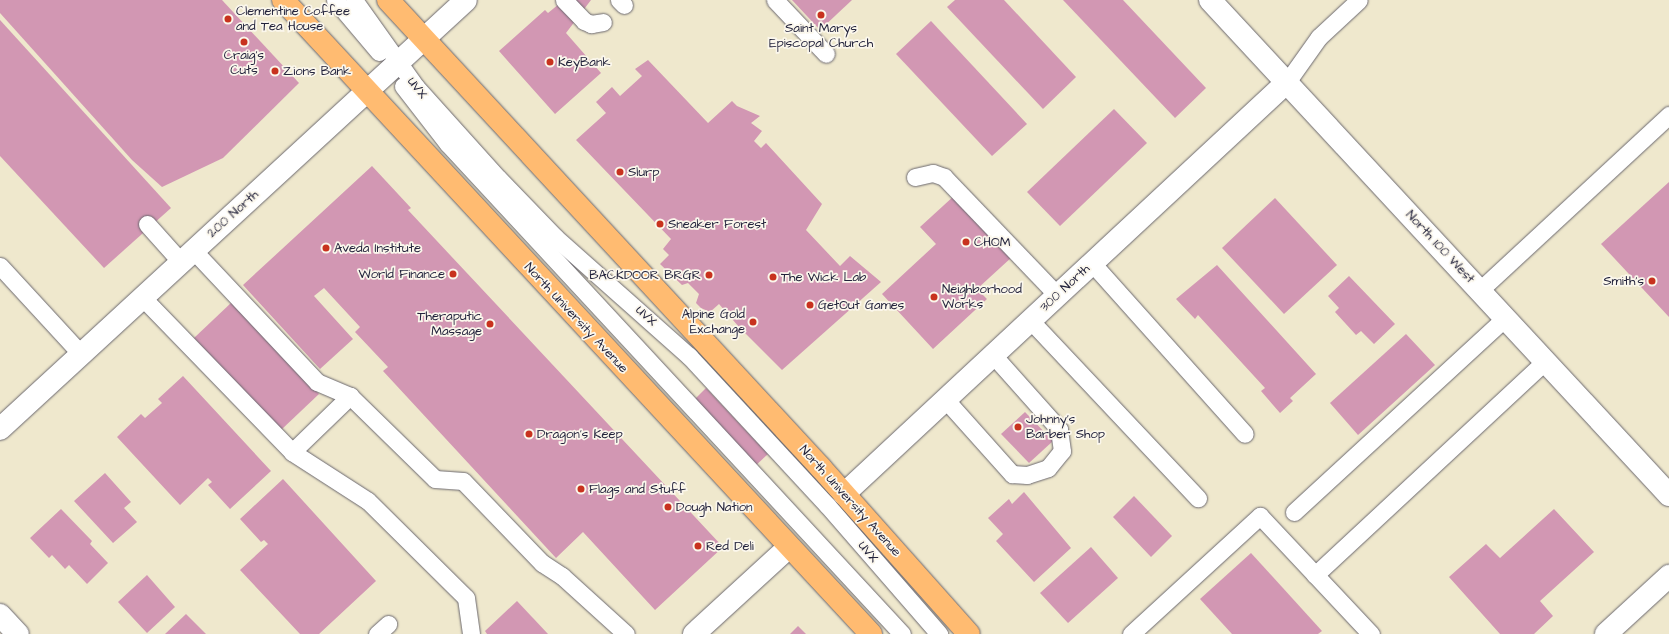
<!DOCTYPE html>
<html>
<head>
<meta charset="utf-8">
<style>
	body { margin:0 }
	#map { position:relative; width:1669px; height:634px; overflow:hidden; background:#efe8cd; font-family:"Architects Daughter",sans-serif }
	div>[style] { position:absolute }
	.building>* { inset:0; background:#d297b3 }
	.roads { filter:drop-shadow(0 0 1px #6a676e) drop-shadow(0 0 1px #6a676e) }
	.lane>* { height:17px; margin:-8.5px; padding:0 8.5px; transform-origin:8.5px; border-radius:8.5px; background:#fff }
	.street>* { height:22px; margin:-11px; padding:0 11px; transform-origin:11px; border-radius:11px; background:#fff }
	.highway>* { height:22px; margin:-11px; padding:0 11px; transform-origin:11px; border-radius:11px; background:#ffbb71 }
	.dots>* { width:11px; height:11px; translate:-50% -50%; box-sizing:border-box; border:2px solid #fbf7ec; border-radius:50% }
	span { translate:-50% -50%; white-space:nowrap; text-align:center; line-height:1.15; -webkit-text-stroke:3.5px #fbf7ec; paint-order:stroke }
	.poi-label { font-size:13px; color:#22223b }
	.left { translate:0 -50%; text-align:left }
	.right { translate:-100% -50%; text-align:right }
	.street-label { font-size:13px; color:#22223b }
</style>
</head>
<body>
<div id="map">
	<div class="building">
		<i style="clip-path:polygon(0 0,222px 0,299px 83px,223px 158px,162px 187px,132px 160px,0 13px)"></i>
		<i style="clip-path:polygon(564px 0,591px 0,566px 33px,601px 73px,555px 114px,499px 51px,545px 10px,548px 13px)"></i>
		<i style="clip-path:polygon(792px 0,852px 0,820px 30px)"></i>
		<i style="clip-path:polygon(955px 0,1004px 0,1076px 77px,1043px 109px,947px 7px)"></i>
		<i style="clip-path:polygon(1063px 0,1123px 0,1206px 88px,1175px 118px)"></i>
		<i style="clip-path:polygon(0 20px,171px 208px,104px 268px,0 156px)"></i>
		<i style="clip-path:polygon(931px 21px,1027px 124px,992px 156px,896px 54px)"></i>
		<i style="clip-path:polygon(648px 60px,708px 123px,732px 101px,737px 106px,760px 116px,751px 123px,762px 131px,754px 141px,761px 148px,766px 143px,822px 204px,806px 230px,840px 266px,850px 256px,881px 282px,782px 370px,739px 327px,719px 304px,710px 312px,701px 308px,696px 303px,699px 294px,688px 283px,682px 285px,660px 264px,669px 255px,663px 249px,671px 239px,576px 140px,606px 113px,596px 102px,612px 87px,620px 96px,642px 76px,635px 69px)"></i>
		<i style="clip-path:polygon(1114px 109px,1147px 143px,1060px 226px,1027px 192px)"></i>
		<i style="clip-path:polygon(372px 166px,411px 208px,408px 210px,723px 547px,655px 610px,583px 532px,556px 558px,383px 371px,388px 367px,355px 332px,360px 327px,324px 288px,314px 296px,353px 339px,320px 369px,243px 285px)"></i>
		<i style="clip-path:polygon(1669px 182px,1669px 317px,1601px 244px)"></i>
		<i style="clip-path:polygon(955px 195px,1012px 257px,977px 289px,987px 299px,933px 349px,882px 294px,936px 244px,920px 227px)"></i>
		<i style="clip-path:polygon(1275px 198px,1337px 265px,1284px 314px,1222px 248px)"></i>
		<i style="clip-path:polygon(1217px 265px,1316px 374px,1290px 398px,1293px 401px,1280px 413px,1261px 391px,1265px 388px,1198px 315px,1195px 319px,1176px 299px)"></i>
		<i style="clip-path:polygon(1349px 276px,1395px 324px,1374px 344px,1361px 331px,1356px 335px,1335px 312px,1339px 308px,1328px 296px)"></i>
		<i style="clip-path:polygon(232px 302px,319px 394px,281px 430px,194px 338px)"></i>
		<i style="clip-path:polygon(1406px 334px,1435px 365px,1358px 435px,1330px 403px)"></i>
		<i style="clip-path:polygon(183px 376px,271px 471px,230px 509px,208px 485px,212px 482px,208px 478px,180px 505px,117px 437px,141px 414px,145px 418px,162px 403px,158px 399px)"></i>
		<i style="clip-path:polygon(706px 388px,768px 454px,754px 467px,693px 401px)"></i>
		<i style="clip-path:polygon(1025px 412px,1053px 441px,1029px 463px,1001px 434px)"></i>
		<i style="clip-path:polygon(105px 473px,131px 502px,124px 508px,137px 522px,113px 543px,74px 501px)"></i>
		<i style="clip-path:polygon(283px 479px,376px 581px,319px 634px,300px 634px,240px 570px,268px 544px,264px 540px,261px 542px,240px 519px)"></i>
		<i style="clip-path:polygon(1024px 492px,1071px 548px,1034px 582px,996px 541px,1003px 534px,988px 518px,1009px 499px,1012px 504px)"></i>
		<i style="clip-path:polygon(1134px 496px,1172px 536px,1151px 557px,1113px 517px)"></i>
		<i style="clip-path:polygon(61px 509px,92px 541px,90px 544px,108px 563px,87px 584px,69px 565px,65px 569px,52px 555px,49px 558px,30px 538px)"></i>
		<i style="clip-path:polygon(1554px 509px,1594px 552px,1540px 601px,1553px 616px,1534px 634px,1500px 634px,1449px 577px,1486px 544px,1500px 558px)"></i>
		<i style="clip-path:polygon(1091px 547px,1118px 578px,1068px 623px,1040px 593px)"></i>
		<i style="clip-path:polygon(1251px 553px,1322px 631px,1318px 634px,1232px 634px,1200px 599px)"></i>
		<i style="clip-path:polygon(147px 575px,175px 607px,147px 633px,118px 602px)"></i>
		<i style="clip-path:polygon(517px 601px,548px 634px,487px 634px,485px 631px)"></i>
		<i style="clip-path:polygon(186px 614px,206px 634px,165px 634px)"></i>
		<i style="clip-path:polygon(798px 626px,806px 634px,790px 634px)"></i>
	</div>
	<div class="roads">
		<div class="lane">
			<i style="left:335px;top:0;width:68px;rotate:49.8deg"></i>
			<i style="left:354px;top:0;width:107px;rotate:54.5deg"></i>
			<i style="left:416px;top:87px;width:122px;rotate:48deg"></i>
			<i style="left:498px;top:178px;width:83px;rotate:46deg"></i>
			<i style="left:556px;top:238px;width:178px;rotate:41.6deg"></i>
			<i style="left:689px;top:356px;width:203px;rotate:47.2deg"></i>
			<i style="left:827px;top:505px;width:171px;rotate:49deg"></i>
			<i style="left:564px;top:0;width:29px;rotate:46deg"></i>
			<i style="left:584px;top:21px;width:8px;rotate:23deg"></i>
			<i style="left:591px;top:24px;width:12px;rotate:-9deg"></i>
			<i style="left:619px;top:0;width:7px;rotate:45deg"></i>
			<i style="left:775px;top:0;width:74px;rotate:46.6deg"></i>
			<i style="left:1287px;top:82px;width:55px;rotate:-54.6deg"></i>
			<i style="left:1319px;top:37px;width:54px;rotate:-42.8deg"></i>
			<i style="left:403px;top:86px;width:73px;rotate:52.2deg"></i>
			<i style="left:448px;top:144px;width:668px;rotate:47.18deg"></i>
			<i style="left:915px;top:177px;width:18px;rotate:-13deg"></i>
			<i style="left:933px;top:173px;width:12px;rotate:20deg"></i>
			<i style="left:944px;top:177px;width:163px;rotate:46.2deg"></i>
			<i style="left:147px;top:224px;width:51px;rotate:48.2deg"></i>
			<i style="left:193px;top:250px;width:181px;rotate:46.8deg"></i>
			<i style="left:317px;top:382px;width:36px;rotate:23deg"></i>
			<i style="left:350px;top:396px;width:119px;rotate:44.3deg"></i>
			<i style="left:435px;top:479px;width:28px;rotate:4deg"></i>
			<i style="left:463px;top:481px;width:114px;rotate:46.1deg"></i>
			<i style="left:542px;top:563px;width:24px;rotate:33deg"></i>
			<i style="left:562px;top:576px;width:86px;rotate:42.2deg"></i>
			<i style="left:1092px;top:263px;width:229px;rotate:48.2deg"></i>
			<i style="left:0;top:266px;width:120px;rotate:47.4deg"></i>
			<i style="left:1480px;top:290px;width:258px;rotate:-42.8deg"></i>
			<i style="left:142px;top:297px;width:216px;rotate:45.9deg"></i>
			<i style="left:292px;top:452px;width:90px;rotate:32.8deg"></i>
			<i style="left:368px;top:501px;width:138px;rotate:44.7deg"></i>
			<i style="left:466px;top:598px;width:36px;rotate:82deg"></i>
			<i style="left:1030px;top:320px;width:245px;rotate:46.7deg"></i>
			<i style="left:945px;top:399px;width:101px;rotate:48.2deg"></i>
			<i style="left:1012px;top:474px;width:15px;rotate:4deg"></i>
			<i style="left:1027px;top:475px;width:22px;rotate:-18deg"></i>
			<i style="left:1048px;top:468px;width:22px;rotate:-51deg"></i>
			<i style="left:1062px;top:451px;width:22px;rotate:-98deg"></i>
			<i style="left:1059px;top:429px;width:99px;rotate:-131.7deg"></i>
			<i style="left:292px;top:452px;width:81px;rotate:-44deg"></i>
			<i style="left:1294px;top:512px;width:287px;rotate:-42.6deg"></i>
			<i style="left:1315px;top:575px;width:314px;rotate:-42.9deg"></i>
			<i style="left:377px;top:634px;width:15px;rotate:-42deg"></i>
			<i style="left:1131px;top:634px;width:175px;rotate:-42.5deg"></i>
			<i style="left:1260px;top:516px;width:162px;rotate:46.8deg"></i>
		</div>
		<div class="street">
			<i style="left:1210px;top:0;width:675px;rotate:47.16deg"></i>
			<i style="left:0;top:429px;width:633px;rotate:-42.63deg"></i>
			<i style="left:844px;top:494px;width:605px;rotate:-42.92deg"></i>
			<i style="left:0;top:615px;width:26px;rotate:47deg"></i>
			<i style="left:694px;top:634px;width:129px;rotate:-42.5deg"></i>
			<i style="left:1606px;top:634px;width:86px;rotate:-42.6deg"></i>
		</div>
		<div class="highway">
			<i style="left:283px;top:0;width:865px;rotate:47.16deg"></i>
			<i style="left:388px;top:0;width:638px;rotate:47.22deg"></i>
			<i style="left:821px;top:468px;width:222px;rotate:48.3deg"></i>
		</div>
	</div>
	<div class="dots">
		<i style="left:821px;top:15px;background:#c8321e"></i>
		<i style="left:228px;top:19px;background:#c8321e"></i>
		<i style="left:244px;top:42px;background:#c8321e"></i>
		<i style="left:550px;top:62px;background:#c8321e"></i>
		<i style="left:275px;top:71px;background:#c8321e"></i>
		<i style="left:620px;top:172px;background:#c8321e"></i>
		<i style="left:660px;top:224px;background:#c8321e"></i>
		<i style="left:966px;top:242px;background:#c8321e"></i>
		<i style="left:326px;top:248px;background:#c8321e"></i>
		<i style="left:453px;top:274px;background:#c8321e"></i>
		<i style="left:709px;top:275px;background:#c8321e"></i>
		<i style="left:773px;top:277px;background:#c8321e"></i>
		<i style="left:1652px;top:281px;background:#c8321e"></i>
		<i style="left:934px;top:297px;background:#c8321e"></i>
		<i style="left:810px;top:305px;background:#c8321e"></i>
		<i style="left:753px;top:322px;background:#c8321e"></i>
		<i style="left:490px;top:324px;background:#c8321e"></i>
		<i style="left:1018px;top:427px;background:#c8321e"></i>
		<i style="left:529px;top:434px;background:#c8321e"></i>
		<i style="left:581px;top:489px;background:#c8321e"></i>
		<i style="left:668px;top:507px;background:#c8321e"></i>
		<i style="left:698px;top:546px;background:#c8321e"></i>
	</div>
	<div class="poi-label">
		<span class="left" style="left:236px;top:19px">Clementine Coffee<br>and Tea House</span>
		<span style="left:821px;top:36px">Saint Marys<br>Episcopal Church</span>
		<span style="left:244px;top:63px">Craig's<br>Cuts</span>
		<span class="left" style="left:558px;top:62px">KeyBank</span>
		<span class="left" style="left:283px;top:71px">Zions Bank</span>
		<span class="left" style="left:628px;top:172px">Slurp</span>
		<span class="left" style="left:668px;top:224px">Sneaker Forest</span>
		<span class="left" style="left:974px;top:242px">CHOM</span>
		<span class="left" style="left:334px;top:248px">Aveda Institute</span>
		<span class="right" style="left:445px;top:274px">World Finance</span>
		<span class="right" style="left:701px;top:275px">BACKDOOR BRGR</span>
		<span class="left" style="left:781px;top:277px">The Wick Lab</span>
		<span class="right" style="left:1644px;top:281px">Smith's</span>
		<span class="left" style="left:942px;top:297px">Neighborhood<br>Works</span>
		<span class="left" style="left:818px;top:305px">GetOut Games</span>
		<span class="right" style="left:745px;top:322px">Alpine Gold<br>Exchange</span>
		<span class="right" style="left:482px;top:324px">Theraputic<br>Massage</span>
		<span class="left" style="left:1026px;top:427px">Johnny's<br>Barber Shop</span>
		<span class="left" style="left:537px;top:434px">Dragon's Keep</span>
		<span class="left" style="left:589px;top:489px">Flags and Stuff</span>
		<span class="left" style="left:676px;top:507px">Dough Nation</span>
		<span class="left" style="left:706px;top:546px">Red Deli</span>
	</div>
	<div class="street-label">
		<span style="left:417px;top:88px;rotate:51deg">UVX</span>
		<span style="left:233px;top:214px;rotate:-42deg">200 North</span>
		<span style="left:1440px;top:247px;rotate:47deg">North 100 West</span>
		<span style="left:1065px;top:288px;rotate:-43deg">300 North</span>
		<span style="left:646px;top:316px;rotate:41deg">UVX</span>
		<span style="left:576px;top:318px;rotate:47deg">North University Avenue</span>
		<span style="left:850px;top:501px;rotate:48deg">North University Avenue</span>
		<span style="left:868px;top:552px;rotate:49deg">UVX</span>
	</div>
</div>
</body>
</html>
